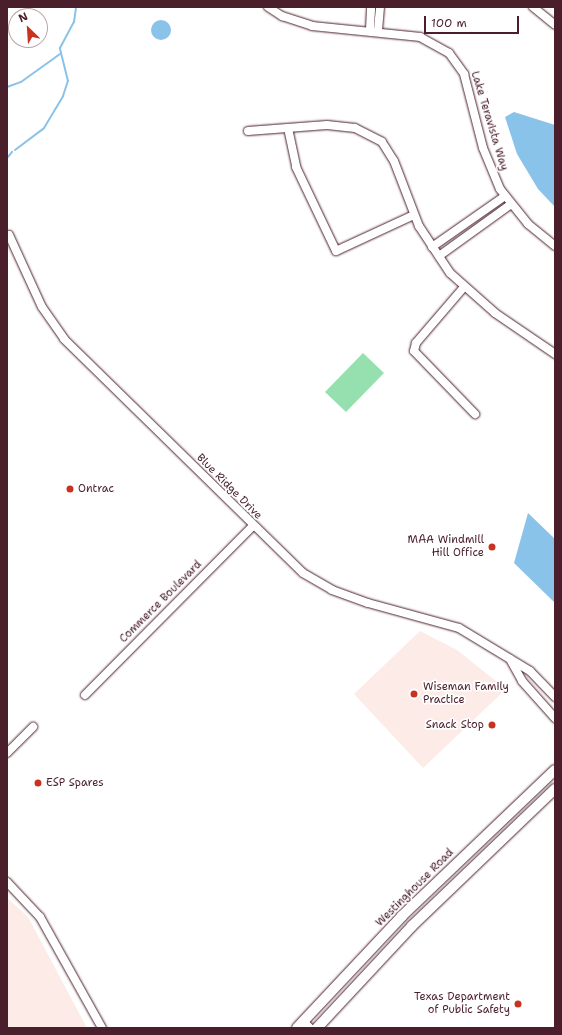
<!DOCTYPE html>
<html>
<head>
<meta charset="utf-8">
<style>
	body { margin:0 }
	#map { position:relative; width:562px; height:1035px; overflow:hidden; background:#fff; font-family:"Shantell Sans",sans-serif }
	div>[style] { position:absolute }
	.built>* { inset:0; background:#fcebe6 }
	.green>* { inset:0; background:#96dfae }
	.water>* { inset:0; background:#8ac3e9 }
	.round { border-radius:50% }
	.stream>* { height:2px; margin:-1px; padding:0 1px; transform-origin:1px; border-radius:1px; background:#8ac3e9 }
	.roads { filter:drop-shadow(0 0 1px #4a1f2b) drop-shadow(0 0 1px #4a1f2b) }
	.minor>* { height:8px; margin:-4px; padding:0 4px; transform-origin:4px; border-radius:4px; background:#fff }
	.major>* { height:10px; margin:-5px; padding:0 5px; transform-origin:5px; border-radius:5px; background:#fff }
	.dots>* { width:11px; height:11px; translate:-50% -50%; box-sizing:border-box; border:2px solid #fff; border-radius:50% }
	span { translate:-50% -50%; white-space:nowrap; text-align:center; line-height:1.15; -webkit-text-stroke:3.5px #fff; paint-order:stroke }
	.street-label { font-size:11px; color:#4a1f2b }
	.poi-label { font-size:11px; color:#4a1f2b }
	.left { translate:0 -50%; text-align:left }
	.right { translate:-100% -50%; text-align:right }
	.frame { position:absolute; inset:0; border:8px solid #4a1f2b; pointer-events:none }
	.north { position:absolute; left:8px; top:8px; width:40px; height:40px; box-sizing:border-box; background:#fff; border:1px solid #b7a5aa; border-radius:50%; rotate:335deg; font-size:11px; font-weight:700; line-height:16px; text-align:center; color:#4a1f2b }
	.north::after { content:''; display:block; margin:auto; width:14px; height:18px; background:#c8321e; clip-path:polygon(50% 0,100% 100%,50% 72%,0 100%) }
	.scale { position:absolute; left:424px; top:16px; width:95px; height:18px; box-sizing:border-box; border:2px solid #4a1f2b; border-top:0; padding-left:5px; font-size:12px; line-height:14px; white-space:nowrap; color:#4a1f2b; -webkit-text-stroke:3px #fff; paint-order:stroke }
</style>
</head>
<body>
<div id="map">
	<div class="built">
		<i style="clip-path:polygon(420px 631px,457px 650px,506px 689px,423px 768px,354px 694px)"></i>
		<i style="clip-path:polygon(7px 898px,28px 917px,87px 1028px,7px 1028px)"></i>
	</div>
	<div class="green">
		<i style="clip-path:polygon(363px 353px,384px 373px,346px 412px,325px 392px)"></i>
	</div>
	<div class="water">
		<i class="round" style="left:151px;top:20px;width:20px;height:20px"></i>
		<i style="clip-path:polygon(514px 112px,555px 125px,555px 207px,538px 189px,517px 154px,505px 117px)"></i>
		<i style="clip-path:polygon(528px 513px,555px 539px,555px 603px,514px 563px)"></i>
	</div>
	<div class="stream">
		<i style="left:7px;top:87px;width:15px;rotate:-20deg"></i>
		<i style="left:21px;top:82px;width:48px;rotate:-35.7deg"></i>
		<i style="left:15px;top:150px;width:36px;rotate:-37deg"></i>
		<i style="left:44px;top:128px;width:37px;rotate:-59deg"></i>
		<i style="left:63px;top:96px;width:16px;rotate:-72deg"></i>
		<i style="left:68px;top:81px;width:34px;rotate:-104deg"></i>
		<i style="left:60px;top:48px;width:30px;rotate:-62deg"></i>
		<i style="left:74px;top:22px;width:15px;rotate:-82deg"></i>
		<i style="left:7px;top:158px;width:8px;rotate:-50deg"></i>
	</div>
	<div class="roads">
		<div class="minor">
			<i style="left:268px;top:7px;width:17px;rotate:33deg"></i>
			<i style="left:282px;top:16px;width:32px;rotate:18deg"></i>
			<i style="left:312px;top:26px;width:109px;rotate:5.8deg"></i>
			<i style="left:420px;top:37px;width:33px;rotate:29deg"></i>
			<i style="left:449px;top:53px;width:26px;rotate:54deg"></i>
			<i style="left:464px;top:74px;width:76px;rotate:75.6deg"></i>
			<i style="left:483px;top:148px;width:44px;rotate:67.5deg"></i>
			<i style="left:500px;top:189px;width:45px;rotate:51.3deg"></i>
			<i style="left:528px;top:224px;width:35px;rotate:39deg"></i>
			<i style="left:533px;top:7px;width:28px;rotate:39deg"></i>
			<i style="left:370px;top:29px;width:22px;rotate:-87deg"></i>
			<i style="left:378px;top:30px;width:23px;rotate:-85deg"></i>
			<i style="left:288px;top:128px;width:40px;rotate:78deg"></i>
			<i style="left:296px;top:167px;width:93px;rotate:64.5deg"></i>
			<i style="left:336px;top:251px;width:86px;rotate:-24.8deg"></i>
			<i style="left:248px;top:131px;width:79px;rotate:-4.3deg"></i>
			<i style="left:327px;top:125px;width:28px;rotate:6deg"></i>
			<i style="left:355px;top:128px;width:30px;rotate:27deg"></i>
			<i style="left:382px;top:142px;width:22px;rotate:58deg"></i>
			<i style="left:394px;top:161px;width:70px;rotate:69deg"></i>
			<i style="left:419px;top:226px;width:56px;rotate:56.6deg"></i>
			<i style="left:450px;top:273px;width:60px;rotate:41.6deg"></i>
			<i style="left:495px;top:313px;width:73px;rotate:34.3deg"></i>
			<i style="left:9px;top:235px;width:79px;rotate:65.4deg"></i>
			<i style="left:42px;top:307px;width:39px;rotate:55deg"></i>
			<i style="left:64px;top:339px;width:334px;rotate:44.4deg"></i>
			<i style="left:303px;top:573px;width:34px;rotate:30deg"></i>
			<i style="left:332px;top:590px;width:38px;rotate:20deg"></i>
			<i style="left:368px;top:603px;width:94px;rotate:15.4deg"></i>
			<i style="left:459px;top:628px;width:83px;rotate:31.2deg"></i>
			<i style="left:530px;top:671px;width:36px;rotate:46deg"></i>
			<i style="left:432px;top:247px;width:89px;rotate:-34.9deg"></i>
			<i style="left:439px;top:256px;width:89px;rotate:-35.8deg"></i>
			<i style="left:464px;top:287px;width:74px;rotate:130.6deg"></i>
			<i style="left:416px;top:343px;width:8px;rotate:104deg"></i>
			<i style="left:414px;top:351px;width:88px;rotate:45.9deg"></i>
			<i style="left:510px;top:659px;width:25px;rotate:61deg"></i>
			<i style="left:522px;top:681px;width:50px;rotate:48.3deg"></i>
			<i style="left:85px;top:695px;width:238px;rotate:-45.2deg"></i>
			<i style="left:7px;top:753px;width:37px;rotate:-45deg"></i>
			<i style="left:7px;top:882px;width:48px;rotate:46.7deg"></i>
			<i style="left:40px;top:917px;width:127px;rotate:60.8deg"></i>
			<i style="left:303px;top:1021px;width:10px;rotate:45deg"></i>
		</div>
		<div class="major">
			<i style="left:297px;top:1028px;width:154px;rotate:-46.8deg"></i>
			<i style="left:402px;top:916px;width:211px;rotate:-43.7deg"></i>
			<i style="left:317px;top:1028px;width:139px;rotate:-47deg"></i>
			<i style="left:412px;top:926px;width:198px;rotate:-43.8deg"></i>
		</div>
	</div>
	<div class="dots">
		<i style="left:70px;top:489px;background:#c8321e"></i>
		<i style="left:492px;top:547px;background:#c8321e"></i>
		<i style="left:414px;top:694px;background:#c8321e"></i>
		<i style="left:492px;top:725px;background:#c8321e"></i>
		<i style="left:38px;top:783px;background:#c8321e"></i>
		<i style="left:518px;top:1004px;background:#c8321e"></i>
	</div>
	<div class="street-label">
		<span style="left:489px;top:121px;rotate:73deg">Lake Teravista Way</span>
		<span style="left:229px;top:487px;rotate:45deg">Blue Ridge Drive</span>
		<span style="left:161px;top:602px;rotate:-45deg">Commerce Boulevard</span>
		<span style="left:415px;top:888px;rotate:-45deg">Westinghouse Road</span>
	</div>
	<div class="poi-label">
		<span class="left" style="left:78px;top:489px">Ontrac</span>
		<span class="right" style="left:484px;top:547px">MAA Windmill<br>Hill Office</span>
		<span class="left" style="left:423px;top:694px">Wiseman Family<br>Practice</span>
		<span class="right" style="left:484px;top:725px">Snack Stop</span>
		<span class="left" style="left:46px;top:783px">ESP Spares</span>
		<span class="right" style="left:510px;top:1004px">Texas Department<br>of Public Safety</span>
	</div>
	<div class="frame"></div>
	<div class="north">N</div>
	<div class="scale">100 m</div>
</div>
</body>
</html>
